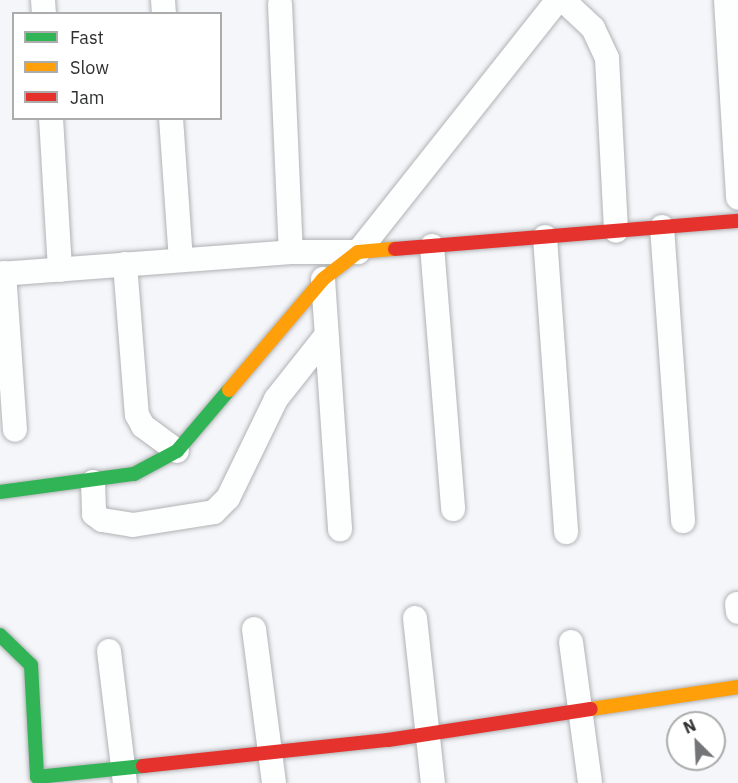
<!DOCTYPE html>
<html>
<head>
<meta charset="utf-8">
<style>
	body { margin:0 }
	#map { position:relative; width:738px; height:783px; overflow:hidden; background:#f4f6f9; font-family:"IBM Plex Sans",sans-serif }
	div>[style] { position:absolute }
	.roads { filter:drop-shadow(0 0 2px #b1b2b5) drop-shadow(0 0 2px #b1b2b5) }
	.street>* { height:24px; margin:-12px; padding:0 12px; transform-origin:12px; border-radius:12px; background:#fdfefe }
	.fast>* { height:14px; margin:-7px; padding:0 7px; transform-origin:7px; border-radius:7px; background:#30b455 }
	.slow>* { height:14px; margin:-7px; padding:0 7px; transform-origin:7px; border-radius:7px; background:#ff9f0a }
	.jam>* { height:14px; margin:-7px; padding:0 7px; transform-origin:7px; border-radius:7px; background:#e5322d }
	span { translate:-50% -50%; white-space:nowrap; text-align:center; line-height:1.15; -webkit-text-stroke:6px #fff; paint-order:stroke }
	.legend { position:absolute; left:12px; top:12px; width:210px; height:108px; box-sizing:border-box; background:#fff; border:2px solid #acacad; margin:0; padding:8px 10px; list-style:none; font-size:18px; color:#2f3032 }
	.legend li { display:flex; align-items:center; gap:12px; height:30px }
	.legend b { width:30px; border:2px solid #acacad }
	.north { position:absolute; left:666px; top:711px; width:60px; height:60px; box-sizing:border-box; background:#fff; border:2px solid #acacad; border-radius:50%; rotate:336deg; font-size:16px; font-weight:700; line-height:24px; text-align:center; color:#2f3032 }
	.north::after { content:''; display:block; margin:auto; width:21px; height:27px; background:#747578; clip-path:polygon(50% 0,100% 100%,50% 72%,0 100%) }
</style>
</head>
<body>
<div id="map">
	<div class="roads">
		<div class="street">
			<i style="left:43px;top:0;width:14px;rotate:86deg"></i>
			<i style="left:163px;top:0;width:14px;rotate:86deg"></i>
			<i style="left:563px;top:0;width:41px;rotate:43deg"></i>
			<i style="left:593px;top:28px;width:33px;rotate:65deg"></i>
			<i style="left:607px;top:58px;width:173px;rotate:87deg"></i>
			<i style="left:726px;top:0;width:198px;rotate:86.5deg"></i>
			<i style="left:280px;top:4px;width:248px;rotate:87.5deg"></i>
			<i style="left:51px;top:118px;width:152px;rotate:86.6deg"></i>
			<i style="left:171px;top:118px;width:142px;rotate:86deg"></i>
			<i style="left:662px;top:227px;width:295px;rotate:85.9deg"></i>
			<i style="left:545px;top:237px;width:296px;rotate:85.9deg"></i>
			<i style="left:432px;top:246px;width:264px;rotate:85.4deg"></i>
			<i style="left:125px;top:264px;width:151px;rotate:85.5deg"></i>
			<i style="left:137px;top:415px;width:13px;rotate:61deg"></i>
			<i style="left:143px;top:426px;width:42px;rotate:36.3deg"></i>
			<i style="left:4px;top:273px;width:157px;rotate:86deg"></i>
			<i style="left:0;top:274px;width:292px;rotate:-4.3deg"></i>
			<i style="left:291px;top:252px;width:67px"></i>
			<i style="left:358px;top:252px;width:322px;rotate:-51.6deg"></i>
			<i style="left:323px;top:279px;width:251px;rotate:86.1deg"></i>
			<i style="left:93px;top:482px;width:32px;rotate:88deg"></i>
			<i style="left:94px;top:514px;width:10px;rotate:37deg"></i>
			<i style="left:102px;top:520px;width:31px;rotate:9deg"></i>
			<i style="left:133px;top:525px;width:82px;rotate:-9.1deg"></i>
			<i style="left:214px;top:512px;width:20px;rotate:-45deg"></i>
			<i style="left:228px;top:498px;width:110px;rotate:-64.1deg"></i>
			<i style="left:276px;top:399px;width:80px;rotate:-51.6deg"></i>
			<i style="left:737px;top:604px;width:8px;rotate:83deg"></i>
			<i style="left:415px;top:618px;width:166px;rotate:83.8deg"></i>
			<i style="left:254px;top:629px;width:155px;rotate:82.6deg"></i>
			<i style="left:571px;top:642px;width:142px;rotate:82.3deg"></i>
			<i style="left:109px;top:651px;width:133px;rotate:83.1deg"></i>
		</div>
		<div class="fast">
			<i style="left:0;top:492px;width:135px;rotate:-7.7deg"></i>
			<i style="left:134px;top:474px;width:49px;rotate:-28.1deg"></i>
			<i style="left:177px;top:451px;width:80px;rotate:-49.6deg"></i>
			<i style="left:0;top:635px;width:43px;rotate:44.1deg"></i>
			<i style="left:31px;top:665px;width:112px;rotate:86.9deg"></i>
			<i style="left:37px;top:777px;width:107px;rotate:-5.9deg"></i>
		</div>
		<div class="slow">
			<i style="left:229px;top:390px;width:145px;rotate:-49.7deg"></i>
			<i style="left:323px;top:279px;width:44px;rotate:-37.6deg"></i>
			<i style="left:358px;top:252px;width:37px;rotate:-5deg"></i>
			<i style="left:591px;top:709px;width:149px;rotate:-8.5deg"></i>
		</div>
		<div class="jam">
			<i style="left:395px;top:249px;width:344px;rotate:-4.7deg"></i>
			<i style="left:143px;top:766px;width:246px;rotate:-6.1deg"></i>
			<i style="left:388px;top:740px;width:205px;rotate:-8.7deg"></i>
		</div>
	</div>
	<ul class="legend">
	<li><b style="height:8px;background:#30b455"></b>Fast</li>
	<li><b style="height:8px;background:#ff9f0a"></b>Slow</li>
	<li><b style="height:8px;background:#e5322d"></b>Jam</li>
	</ul>
	<div class="north">N</div>
</div>
</body>
</html>
